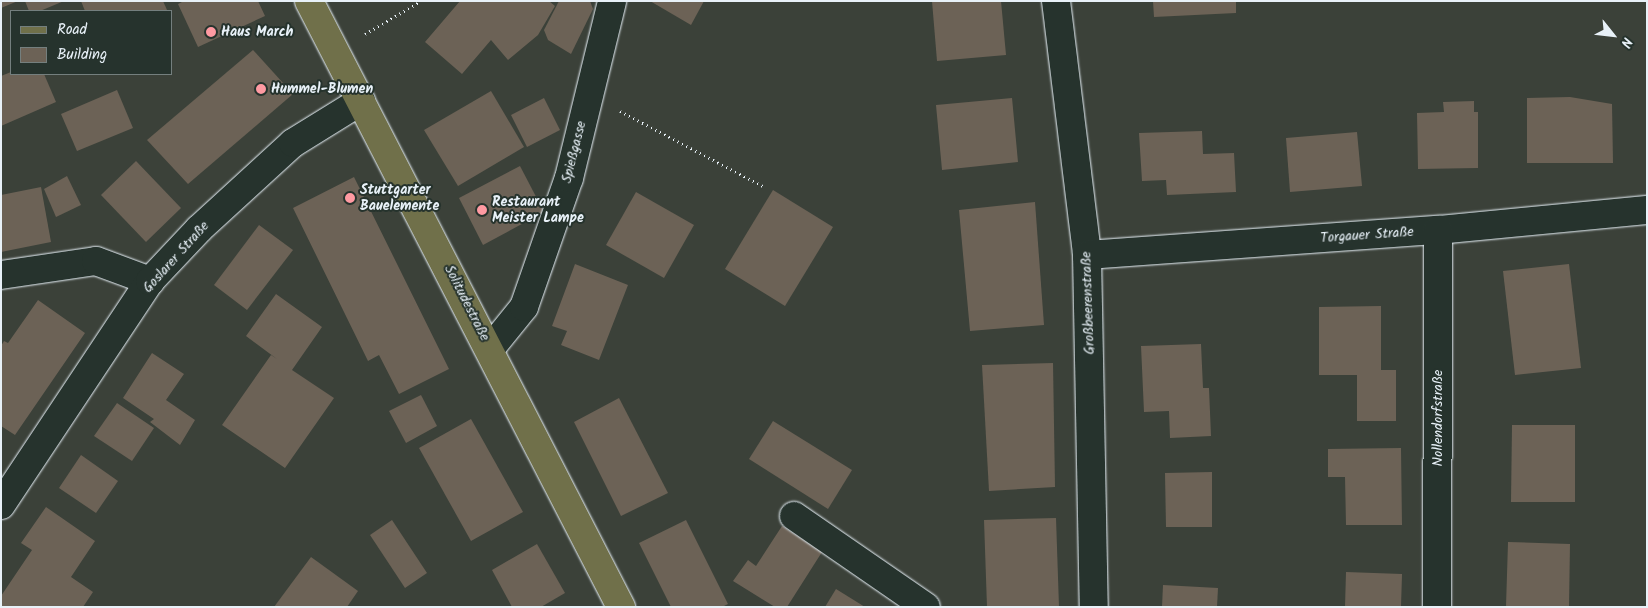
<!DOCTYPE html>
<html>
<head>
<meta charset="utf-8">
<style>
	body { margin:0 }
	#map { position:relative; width:1648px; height:608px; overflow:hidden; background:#3b4139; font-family:Kalam,sans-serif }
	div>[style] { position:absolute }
	.building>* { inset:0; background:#6c6256 }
	.path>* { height:3px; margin-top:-1.5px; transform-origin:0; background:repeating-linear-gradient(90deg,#e8f1f8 0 1px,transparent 0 5px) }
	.roads { filter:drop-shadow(0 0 1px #e8f1f8) drop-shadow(0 0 1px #e8f1f8) }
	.minor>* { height:28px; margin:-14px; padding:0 14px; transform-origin:14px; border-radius:14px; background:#26332d }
	.major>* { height:28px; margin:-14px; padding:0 14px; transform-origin:14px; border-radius:14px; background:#70704a }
	.dots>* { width:14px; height:14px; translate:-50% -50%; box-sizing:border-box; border:2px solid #26332d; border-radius:50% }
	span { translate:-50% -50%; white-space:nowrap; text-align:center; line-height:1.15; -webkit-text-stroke:4px #26332d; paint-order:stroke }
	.poi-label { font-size:14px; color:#e8f1f8; font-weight:700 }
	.left { translate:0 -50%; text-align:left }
	.street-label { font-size:14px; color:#e8f1f8 }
	.frame { position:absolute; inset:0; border:2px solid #e8f1f8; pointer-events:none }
	.legend { position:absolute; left:10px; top:10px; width:162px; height:65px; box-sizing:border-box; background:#26332d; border:1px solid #747f7e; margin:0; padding:6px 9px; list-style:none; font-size:15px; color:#e8f1f8 }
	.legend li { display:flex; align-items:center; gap:10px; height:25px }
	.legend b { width:25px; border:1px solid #747f7e }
	.north { position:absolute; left:1588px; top:10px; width:50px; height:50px; -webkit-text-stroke:4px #26332d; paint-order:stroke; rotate:119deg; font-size:14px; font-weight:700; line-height:20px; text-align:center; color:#e8f1f8 }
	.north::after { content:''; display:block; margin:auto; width:18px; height:22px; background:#e8f1f8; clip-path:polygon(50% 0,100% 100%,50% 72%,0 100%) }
</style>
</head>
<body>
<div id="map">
	<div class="building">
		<i style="clip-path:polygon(1px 1px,18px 1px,1px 8px)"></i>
		<i style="clip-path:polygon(25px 1px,64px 1px,40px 11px,29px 11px)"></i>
		<i style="clip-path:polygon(81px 1px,163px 1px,167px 10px,85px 11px)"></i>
		<i style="clip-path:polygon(184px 1px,258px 1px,265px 16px,198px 47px,178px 4px)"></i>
		<i style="clip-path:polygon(460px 1px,549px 1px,555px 6px,538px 35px,508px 60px,491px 40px,462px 74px,425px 42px)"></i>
		<i style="clip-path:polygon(559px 1px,590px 1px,593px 9px,571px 54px,548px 40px,544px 30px)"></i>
		<i style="clip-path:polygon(650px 1px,704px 1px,691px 25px)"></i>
		<i style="clip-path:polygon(932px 1px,1001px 1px,1006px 55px,937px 61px)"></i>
		<i style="clip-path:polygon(1153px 1px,1236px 1px,1236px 13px,1154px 17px)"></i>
		<i style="clip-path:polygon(253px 50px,293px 94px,188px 184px,147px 140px)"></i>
		<i style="clip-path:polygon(11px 72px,44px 74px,56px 102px,1px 126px,1px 76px)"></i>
		<i style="clip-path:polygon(117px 90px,133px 128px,77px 151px,61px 114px)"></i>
		<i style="clip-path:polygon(491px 91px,524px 147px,458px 186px,424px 130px)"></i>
		<i style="clip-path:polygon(1570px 97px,1612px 104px,1613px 163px,1527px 163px,1527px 98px)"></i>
		<i style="clip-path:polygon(544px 98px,560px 130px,527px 147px,511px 115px)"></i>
		<i style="clip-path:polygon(1012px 98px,1018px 162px,942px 170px,936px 105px)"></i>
		<i style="clip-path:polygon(1474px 101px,1474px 112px,1478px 112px,1478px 168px,1418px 169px,1417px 113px,1444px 112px,1443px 102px)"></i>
		<i style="clip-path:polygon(1202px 131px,1203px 154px,1234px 153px,1236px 192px,1167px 195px,1166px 180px,1142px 181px,1139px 133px)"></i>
		<i style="clip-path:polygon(1357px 132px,1362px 186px,1290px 192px,1286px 138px)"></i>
		<i style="clip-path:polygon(136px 161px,181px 208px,146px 242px,101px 195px)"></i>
		<i style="clip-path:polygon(520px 166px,544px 212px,483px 245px,459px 198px)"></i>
		<i style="clip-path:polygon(67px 176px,81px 205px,56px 217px,44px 189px)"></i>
		<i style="clip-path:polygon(354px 177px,449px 369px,399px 394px,379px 355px,368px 361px,293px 208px)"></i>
		<i style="clip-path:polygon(41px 187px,51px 242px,1px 252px,1px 195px)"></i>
		<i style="clip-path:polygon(773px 190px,833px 227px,785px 306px,725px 269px)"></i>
		<i style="clip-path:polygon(636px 192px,694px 225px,664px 278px,606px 245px)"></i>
		<i style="clip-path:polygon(1035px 202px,1044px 325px,970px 331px,959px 210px)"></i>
		<i style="clip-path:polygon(259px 225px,293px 250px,247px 310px,214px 285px)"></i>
		<i style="clip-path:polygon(575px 264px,628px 285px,599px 360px,561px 345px,567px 331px,552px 326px)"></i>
		<i style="clip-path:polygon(1569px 264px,1581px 368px,1515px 375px,1503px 271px)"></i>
		<i style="clip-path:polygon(276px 294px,322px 327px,292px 370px,334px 398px,285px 468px,222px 425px,271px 355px,277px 359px,246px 336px)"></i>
		<i style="clip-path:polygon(38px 300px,85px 333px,15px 435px,1px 426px,1px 346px,4px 341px,8px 343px)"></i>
		<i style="clip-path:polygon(1381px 306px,1381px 370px,1396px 370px,1396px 421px,1357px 421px,1357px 375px,1319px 375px,1319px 307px)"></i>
		<i style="clip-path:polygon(1201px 344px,1203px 388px,1209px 388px,1211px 436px,1170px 438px,1169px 411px,1144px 412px,1141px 346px)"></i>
		<i style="clip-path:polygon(152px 353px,184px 374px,166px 400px,195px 420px,180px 445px,150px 422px,154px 419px,123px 398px)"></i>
		<i style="clip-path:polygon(1053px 363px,1055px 487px,989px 491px,982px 365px)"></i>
		<i style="clip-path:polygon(421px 395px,437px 426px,406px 443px,389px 411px)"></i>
		<i style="clip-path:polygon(619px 398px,668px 493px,621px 516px,574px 422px)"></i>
		<i style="clip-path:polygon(117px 403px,154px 428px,132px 461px,94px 436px)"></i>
		<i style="clip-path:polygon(471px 419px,523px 512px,471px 541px,419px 448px)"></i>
		<i style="clip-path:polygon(773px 421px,852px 470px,828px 509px,749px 459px)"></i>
		<i style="clip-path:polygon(1512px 425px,1575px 425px,1575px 502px,1511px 502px)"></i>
		<i style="clip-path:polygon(1401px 448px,1402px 525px,1346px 525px,1345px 477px,1328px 477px,1328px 449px)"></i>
		<i style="clip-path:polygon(81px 455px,118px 481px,96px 513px,59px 488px)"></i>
		<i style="clip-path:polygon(1212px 472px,1212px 527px,1166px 527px,1165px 473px)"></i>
		<i style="clip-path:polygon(46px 507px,95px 541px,71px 577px,93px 592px,83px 607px,1px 607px,1px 596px,32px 550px,21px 543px)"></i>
		<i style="clip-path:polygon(1056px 518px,1059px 607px,987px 607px,984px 520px)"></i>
		<i style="clip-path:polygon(392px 520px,427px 573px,405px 588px,370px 535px)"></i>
		<i style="clip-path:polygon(686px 520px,728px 604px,722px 607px,671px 607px,639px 543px)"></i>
		<i style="clip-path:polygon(782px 526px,822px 552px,787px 607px,775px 607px,733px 581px,748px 560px,756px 566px)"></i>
		<i style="clip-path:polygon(1508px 542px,1570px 544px,1569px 607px,1506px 607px)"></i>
		<i style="clip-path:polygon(537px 544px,565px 593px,541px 607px,512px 607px,492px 570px)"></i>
		<i style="clip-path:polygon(311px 557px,358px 591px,347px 607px,274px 607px)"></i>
		<i style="clip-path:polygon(1346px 572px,1402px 574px,1401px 607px,1345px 607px)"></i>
		<i style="clip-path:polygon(1163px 585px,1218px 588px,1217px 607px,1162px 607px)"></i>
		<i style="clip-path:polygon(836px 589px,865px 607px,825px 607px)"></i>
	</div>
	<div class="path">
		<i style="left:365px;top:34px;width:65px;rotate:-30.5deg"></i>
		<i style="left:620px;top:111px;width:164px;rotate:27.7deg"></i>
	</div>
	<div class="roads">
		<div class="minor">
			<i style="left:1056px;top:1px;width:256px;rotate:83deg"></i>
			<i style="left:1087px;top:255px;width:352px;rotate:88.9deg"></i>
			<i style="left:1087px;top:255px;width:352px;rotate:-4.1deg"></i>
			<i style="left:1438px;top:230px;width:210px;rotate:-5.5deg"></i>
			<i style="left:1px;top:275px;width:96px;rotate:-8.4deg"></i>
			<i style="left:96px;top:261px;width:58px;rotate:20.3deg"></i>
			<i style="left:490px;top:349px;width:54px;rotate:-51deg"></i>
			<i style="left:524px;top:307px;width:137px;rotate:-70.8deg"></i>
			<i style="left:569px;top:178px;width:182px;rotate:-76.3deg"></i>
			<i style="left:1px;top:505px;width:269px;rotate:-56.4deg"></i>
			<i style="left:150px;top:281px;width:71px;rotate:-46.7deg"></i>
			<i style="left:199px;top:229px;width:127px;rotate:-42.5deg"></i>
			<i style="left:293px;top:143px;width:80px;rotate:-31.7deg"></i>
			<i style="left:794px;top:516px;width:160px;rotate:34.6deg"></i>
			<i style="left:1437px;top:607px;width:377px;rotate:-89.8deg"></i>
		</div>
		<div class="major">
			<i style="left:309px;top:1px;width:682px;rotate:62.76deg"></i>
		</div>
	</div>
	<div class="dots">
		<i style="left:211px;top:32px;background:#ff9aa2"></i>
		<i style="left:261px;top:89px;background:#ff9aa2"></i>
		<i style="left:350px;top:198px;background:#ff9aa2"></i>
		<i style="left:482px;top:210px;background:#ff9aa2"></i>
	</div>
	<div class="poi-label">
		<span class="left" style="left:221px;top:32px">Haus March</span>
		<span class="left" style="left:271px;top:89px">Hummel-Blumen</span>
		<span class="left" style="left:360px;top:198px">Stuttgarter<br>Bauelemente</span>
		<span class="left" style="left:492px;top:210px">Restaurant<br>Meister Lampe</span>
	</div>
	<div class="street-label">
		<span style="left:574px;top:152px;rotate:-76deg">Spießgasse</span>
		<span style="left:1367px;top:235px;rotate:-4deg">Torgauer Straße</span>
		<span style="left:176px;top:257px;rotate:-48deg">Goslarer Straße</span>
		<span style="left:467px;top:303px;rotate:63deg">Solitudestraße</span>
		<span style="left:1088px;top:303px;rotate:-92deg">Großbeerenstraße</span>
		<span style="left:1438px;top:418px;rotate:-90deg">Nollendorfstraße</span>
	</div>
	<div class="frame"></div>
	<ul class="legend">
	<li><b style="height:6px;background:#70704a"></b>Road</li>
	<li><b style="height:14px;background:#6c6256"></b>Building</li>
	</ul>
	<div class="north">N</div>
</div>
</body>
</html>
